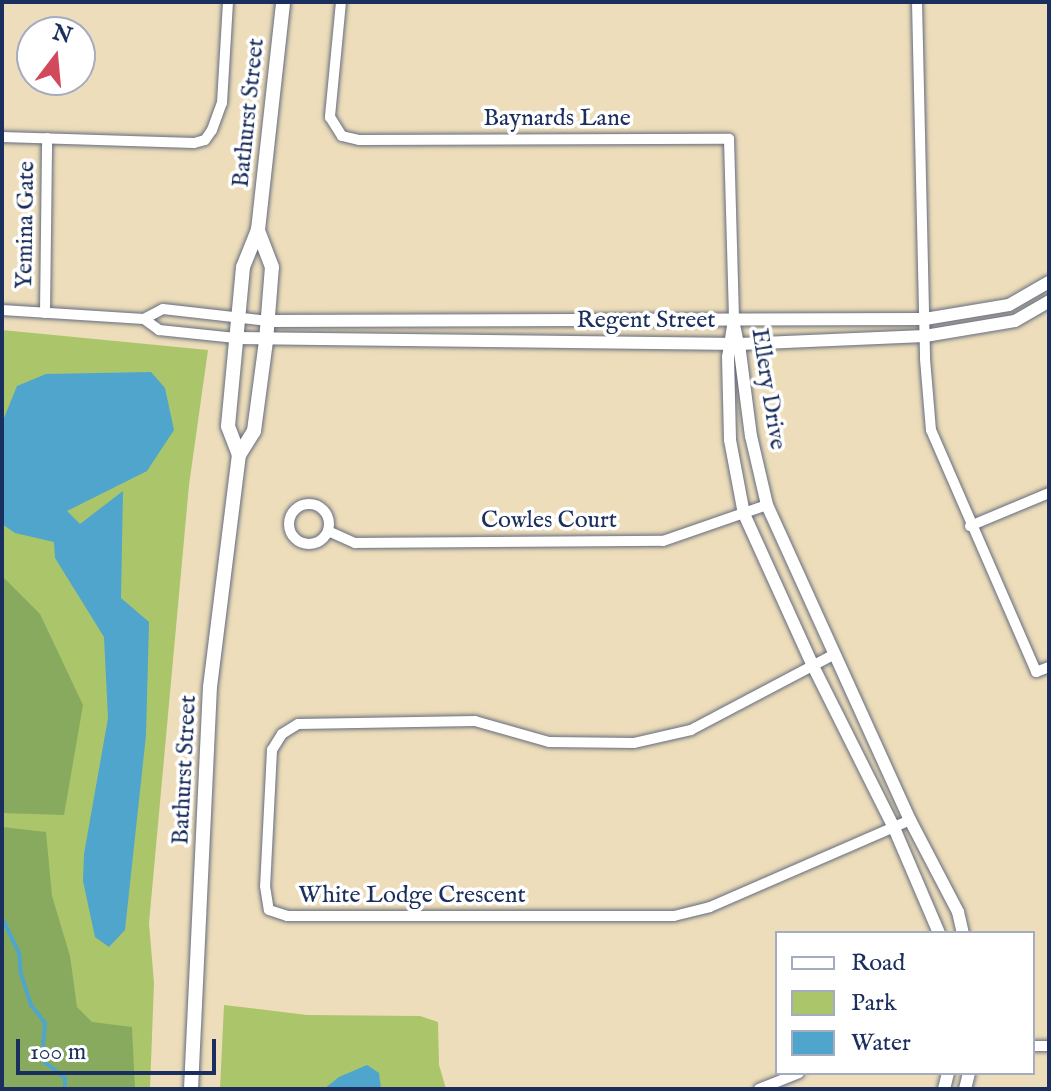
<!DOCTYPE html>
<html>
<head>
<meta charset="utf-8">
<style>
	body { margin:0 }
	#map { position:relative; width:1051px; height:1091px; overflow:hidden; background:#edddba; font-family:"IM FELL English",serif }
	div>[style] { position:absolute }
	.green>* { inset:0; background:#abc56b }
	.forest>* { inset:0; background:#88aa5f }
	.water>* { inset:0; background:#4fa5cc }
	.stream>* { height:4px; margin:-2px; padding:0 2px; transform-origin:2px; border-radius:2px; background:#4fa5cc }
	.roads { filter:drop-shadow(0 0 2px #646c7e) drop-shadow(0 0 2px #646c7e) }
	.minor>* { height:10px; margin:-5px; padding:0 5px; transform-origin:5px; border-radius:5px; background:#fff }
	.minor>.ring { margin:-5px; padding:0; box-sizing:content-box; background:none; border:10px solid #fff; border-radius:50% }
	.tertiary>* { height:12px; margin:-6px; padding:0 6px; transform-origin:6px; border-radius:6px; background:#fff }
	.secondary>* { height:14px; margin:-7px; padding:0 7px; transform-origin:7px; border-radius:7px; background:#fff }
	span { translate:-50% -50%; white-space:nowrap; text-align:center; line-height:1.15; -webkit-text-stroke:7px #fff; paint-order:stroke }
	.street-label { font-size:24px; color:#1b2f5e }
	.frame { position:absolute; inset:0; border:4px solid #1b2f5e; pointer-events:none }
	.legend { position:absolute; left:775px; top:931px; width:260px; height:144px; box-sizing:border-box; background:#fff; border:2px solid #a4acbf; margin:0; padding:10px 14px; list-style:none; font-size:24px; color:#1b2f5e }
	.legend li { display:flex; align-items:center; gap:16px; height:40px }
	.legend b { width:40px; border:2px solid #a4acbf }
	.north { position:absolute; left:16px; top:16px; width:80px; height:80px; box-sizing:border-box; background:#fff; border:2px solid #a4acbf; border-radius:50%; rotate:16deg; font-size:22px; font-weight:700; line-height:32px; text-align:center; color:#1b2f5e }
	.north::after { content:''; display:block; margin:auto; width:28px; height:36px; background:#d1495b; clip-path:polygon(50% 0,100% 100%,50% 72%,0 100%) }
	.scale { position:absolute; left:16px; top:1039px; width:200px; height:36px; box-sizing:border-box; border:4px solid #1b2f5e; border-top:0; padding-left:10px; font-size:24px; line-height:28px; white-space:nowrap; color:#1b2f5e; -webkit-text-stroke:6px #fff; paint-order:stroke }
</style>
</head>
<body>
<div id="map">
	<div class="green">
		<i style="clip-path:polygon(2px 330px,208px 350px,189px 485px,149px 923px,154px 983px,150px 1089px,2px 1089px)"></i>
		<i style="clip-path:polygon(224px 1005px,307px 1015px,420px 1016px,438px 1022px,439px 1065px,446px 1089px,220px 1089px)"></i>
	</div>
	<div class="forest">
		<i style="clip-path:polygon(2px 576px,40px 614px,83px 705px,64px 815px,2px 813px)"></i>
		<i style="clip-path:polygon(2px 827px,46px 832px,52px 896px,70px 956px,77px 1007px,92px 1022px,132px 1027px,135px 1089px,2px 1089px)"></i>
	</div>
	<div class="water">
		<i style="clip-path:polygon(151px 372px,165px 388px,174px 430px,147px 471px,67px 511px,80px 524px,123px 491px,121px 598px,149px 622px,146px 735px,125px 930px,109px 947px,95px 937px,83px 881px,84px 854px,108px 718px,104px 637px,55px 558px,54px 542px,15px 533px,2px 524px,2px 423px,17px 386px,46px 374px)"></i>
		<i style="clip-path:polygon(367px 1065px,379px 1073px,381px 1089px,324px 1089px,339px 1077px)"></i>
	</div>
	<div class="stream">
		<i style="left:2px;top:918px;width:39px;rotate:64deg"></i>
		<i style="left:19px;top:953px;width:21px;rotate:85deg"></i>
		<i style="left:21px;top:974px;width:33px;rotate:72deg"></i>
		<i style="left:31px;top:1005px;width:23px;rotate:52deg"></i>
		<i style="left:45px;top:1023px;width:37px;rotate:95deg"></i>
		<i style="left:42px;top:1060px;width:29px;rotate:38deg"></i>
		<i style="left:65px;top:1078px;width:11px;rotate:90deg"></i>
	</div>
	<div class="roads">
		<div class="minor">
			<i style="left:341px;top:2px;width:116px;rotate:95.5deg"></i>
			<i style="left:330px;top:117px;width:22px;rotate:58deg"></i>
			<i style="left:342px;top:136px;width:17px;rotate:13deg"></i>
			<i style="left:359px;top:140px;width:370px;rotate:-0.2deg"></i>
			<i style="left:729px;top:139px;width:181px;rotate:88.4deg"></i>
			<i style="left:734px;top:320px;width:25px;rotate:78deg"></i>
			<i style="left:917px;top:2px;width:357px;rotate:88.7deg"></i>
			<i style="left:925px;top:359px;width:71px;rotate:85.2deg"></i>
			<i style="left:931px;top:430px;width:264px;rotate:66.5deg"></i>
			<i style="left:1036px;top:672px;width:14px;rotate:-21deg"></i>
			<i style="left:2px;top:137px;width:192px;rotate:1.8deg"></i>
			<i style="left:194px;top:143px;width:11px;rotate:-15deg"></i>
			<i style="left:205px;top:140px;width:12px;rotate:-55deg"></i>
			<i style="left:212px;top:130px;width:29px;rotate:-70deg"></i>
			<i style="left:222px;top:103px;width:101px;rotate:-86.6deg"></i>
			<i style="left:2px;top:310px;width:142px;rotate:3.6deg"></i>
			<i style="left:144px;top:319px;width:21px;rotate:-28deg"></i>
			<i style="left:163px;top:309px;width:106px;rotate:6.5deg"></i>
			<i style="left:45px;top:313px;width:175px;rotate:-89.3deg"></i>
			<i style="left:144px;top:319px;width:19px;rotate:36deg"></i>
			<i style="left:159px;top:330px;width:77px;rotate:5.9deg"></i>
			<i class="ring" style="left:289px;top:504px;width:30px;height:30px"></i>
			<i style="left:970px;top:526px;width:86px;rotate:-22.7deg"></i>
			<i style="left:328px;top:531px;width:30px;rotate:24deg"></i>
			<i style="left:355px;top:543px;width:308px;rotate:-0.4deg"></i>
			<i style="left:663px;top:541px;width:110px;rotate:-19.1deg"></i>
			<i style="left:833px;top:655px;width:161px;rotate:152.2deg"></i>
			<i style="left:691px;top:730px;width:58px;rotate:167.2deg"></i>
			<i style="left:634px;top:743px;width:85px;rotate:-179.3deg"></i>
			<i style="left:549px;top:742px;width:77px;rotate:-164.2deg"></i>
			<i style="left:475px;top:721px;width:177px;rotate:179deg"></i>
			<i style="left:298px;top:724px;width:19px;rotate:148deg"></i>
			<i style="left:282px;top:734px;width:19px;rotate:122deg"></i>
			<i style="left:272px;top:750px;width:136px;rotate:92.9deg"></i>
			<i style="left:265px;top:886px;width:24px;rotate:81deg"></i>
			<i style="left:269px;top:910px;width:19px;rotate:18deg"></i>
			<i style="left:287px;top:916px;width:387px"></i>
			<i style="left:674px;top:916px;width:37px;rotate:-14deg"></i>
			<i style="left:710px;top:907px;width:218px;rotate:-23.5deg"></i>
			<i style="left:1033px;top:1046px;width:16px"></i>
			<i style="left:759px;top:1089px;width:43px;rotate:-21.8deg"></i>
		</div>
		<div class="tertiary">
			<i style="left:734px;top:320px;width:37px;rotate:99deg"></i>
			<i style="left:728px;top:357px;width:83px;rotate:88.6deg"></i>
			<i style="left:730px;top:440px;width:75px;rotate:79.3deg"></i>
			<i style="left:744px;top:514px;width:167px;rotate:65.6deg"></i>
			<i style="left:813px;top:666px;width:181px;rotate:63.4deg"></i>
			<i style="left:894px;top:828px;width:114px;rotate:66.8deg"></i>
			<i style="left:268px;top:321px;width:657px;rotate:-0.17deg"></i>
			<i style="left:925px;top:319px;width:85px;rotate:-9.5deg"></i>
			<i style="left:1009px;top:305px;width:46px;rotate:-29.9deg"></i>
			<i style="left:236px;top:338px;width:503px;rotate:0.68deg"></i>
			<i style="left:739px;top:344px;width:186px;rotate:-2.5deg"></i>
			<i style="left:925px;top:336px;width:91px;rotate:-9.5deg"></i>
			<i style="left:1015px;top:321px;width:39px;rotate:-30deg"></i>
			<i style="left:739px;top:344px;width:93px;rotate:82.6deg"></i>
			<i style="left:751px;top:436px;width:71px;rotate:76.9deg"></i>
			<i style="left:767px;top:505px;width:346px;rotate:65.6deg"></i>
			<i style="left:910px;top:820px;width:104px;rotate:62.4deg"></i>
			<i style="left:958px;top:912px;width:22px;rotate:77deg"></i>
			<i style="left:944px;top:1089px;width:16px;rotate:-76deg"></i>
			<i style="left:965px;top:1089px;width:16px;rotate:-76deg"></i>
		</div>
		<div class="secondary">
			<i style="left:239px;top:455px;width:31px;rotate:-111deg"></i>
			<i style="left:228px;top:426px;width:160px;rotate:-84.6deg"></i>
			<i style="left:243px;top:267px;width:40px;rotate:-68deg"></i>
			<i style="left:258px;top:230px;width:229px;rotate:-83.7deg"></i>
			<i style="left:191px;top:1089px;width:402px;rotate:-87.3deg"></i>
			<i style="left:210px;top:687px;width:234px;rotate:-82.9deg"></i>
			<i style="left:239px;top:455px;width:28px;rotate:-58deg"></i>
			<i style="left:254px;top:431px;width:91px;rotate:-82.4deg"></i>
			<i style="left:266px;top:341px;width:74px;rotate:-85.4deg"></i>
			<i style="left:272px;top:267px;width:40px;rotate:-111deg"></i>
		</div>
	</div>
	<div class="street-label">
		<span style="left:249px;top:113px;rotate:-84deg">Bathurst Street</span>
		<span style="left:557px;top:119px">Baynards Lane</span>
		<span style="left:26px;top:225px;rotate:-89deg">Yemina Gate</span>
		<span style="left:646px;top:321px">Regent Street</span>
		<span style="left:768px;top:389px;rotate:81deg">Ellery Drive</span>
		<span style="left:549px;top:521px">Cowles Court</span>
		<span style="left:185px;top:770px;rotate:-87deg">Bathurst Street</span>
		<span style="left:412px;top:896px">White Lodge Crescent</span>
	</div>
	<div class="frame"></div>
	<ul class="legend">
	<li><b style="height:10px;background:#fff"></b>Road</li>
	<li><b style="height:22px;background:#abc56b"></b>Park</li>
	<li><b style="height:22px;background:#4fa5cc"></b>Water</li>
	</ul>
	<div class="north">N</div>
	<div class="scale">100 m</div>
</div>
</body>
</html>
